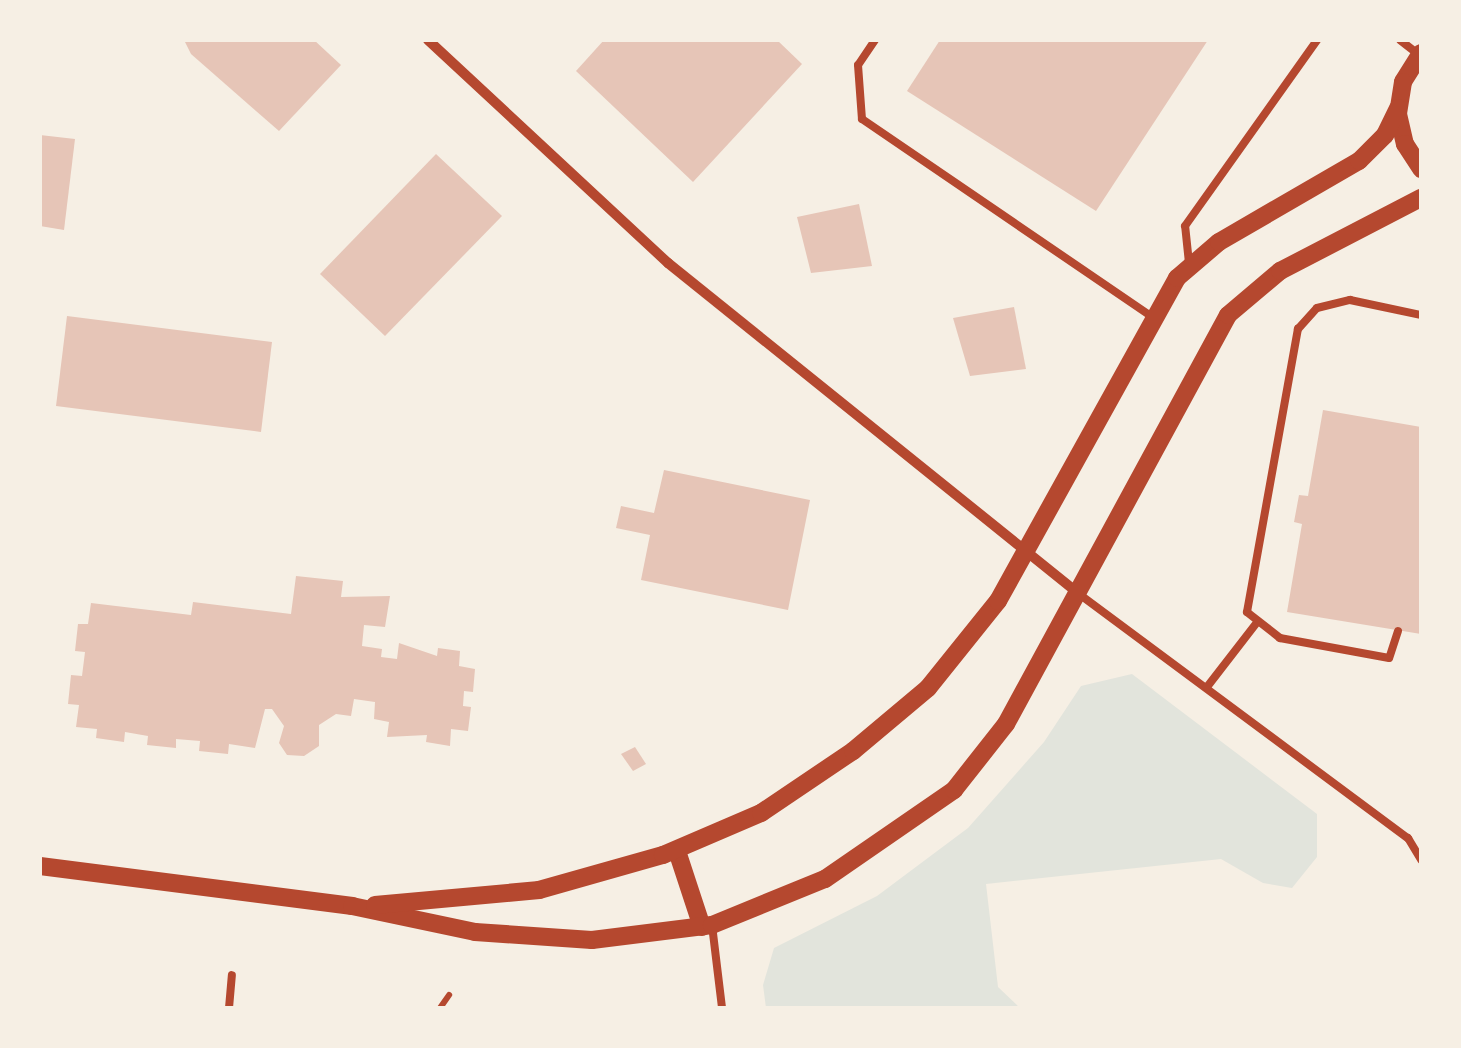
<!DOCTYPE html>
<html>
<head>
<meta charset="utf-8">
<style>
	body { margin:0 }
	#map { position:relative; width:1461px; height:1048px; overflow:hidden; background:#f6efe4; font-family:Jost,sans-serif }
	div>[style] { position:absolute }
	.green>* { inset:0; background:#e2e4dc }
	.building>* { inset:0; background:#e6c5b7 }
	.path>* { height:6px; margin:-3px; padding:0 3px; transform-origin:3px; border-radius:3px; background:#b5482f }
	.service>* { height:8px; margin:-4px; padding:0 4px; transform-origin:4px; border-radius:4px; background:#b5482f }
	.minor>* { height:10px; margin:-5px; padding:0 5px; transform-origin:5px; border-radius:5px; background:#b5482f }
	.tertiary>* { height:18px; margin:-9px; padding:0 9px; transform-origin:9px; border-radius:9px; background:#b5482f }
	span { translate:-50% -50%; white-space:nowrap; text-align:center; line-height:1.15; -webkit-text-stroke:10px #f6efe4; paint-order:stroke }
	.frame { position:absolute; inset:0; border:42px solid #f6efe4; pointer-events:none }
</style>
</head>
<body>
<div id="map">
	<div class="green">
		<i style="clip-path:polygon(1132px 674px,1317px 814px,1317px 857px,1292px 888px,1263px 883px,1221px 859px,986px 884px,998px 987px,1020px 1008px,766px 1008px,763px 985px,774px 948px,877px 896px,968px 828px,1044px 742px,1081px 686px)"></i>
	</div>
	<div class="building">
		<i style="clip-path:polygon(184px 40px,314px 40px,341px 65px,279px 131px,191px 54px)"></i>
		<i style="clip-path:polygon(604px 40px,777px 40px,802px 64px,693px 182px,576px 71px)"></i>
		<i style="clip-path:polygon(940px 40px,1208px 40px,1096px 211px,907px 91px)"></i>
		<i style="clip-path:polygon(40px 135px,75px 139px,64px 230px,40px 226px)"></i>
		<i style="clip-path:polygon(436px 154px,502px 216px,385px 336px,320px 274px)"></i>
		<i style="clip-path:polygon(859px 204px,872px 266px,811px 273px,797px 217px)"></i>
		<i style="clip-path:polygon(1014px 307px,1026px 369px,970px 376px,953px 318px)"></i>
		<i style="clip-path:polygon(67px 316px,272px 342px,261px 432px,56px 406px)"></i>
		<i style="clip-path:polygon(1323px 410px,1421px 427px,1421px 634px,1287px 612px,1302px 524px,1294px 522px,1299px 495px,1308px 496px)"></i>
		<i style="clip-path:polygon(664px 470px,810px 500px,788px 610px,641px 580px,650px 535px,616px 528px,621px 506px,654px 513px)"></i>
		<i style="clip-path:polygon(296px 576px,343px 581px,341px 597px,390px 596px,385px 627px,364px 625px,362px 646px,382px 649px,381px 657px,397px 659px,399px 643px,437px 656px,438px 648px,460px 651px,459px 666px,475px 669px,473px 692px,464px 691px,463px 706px,471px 707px,468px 731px,451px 729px,450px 746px,426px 742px,427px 735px,387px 737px,389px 722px,374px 719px,375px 702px,354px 699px,351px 716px,336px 714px,319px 725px,319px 746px,304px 756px,287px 755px,279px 743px,284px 726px,272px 709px,265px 709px,255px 748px,229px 744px,228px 754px,199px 751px,200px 741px,176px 739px,176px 748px,147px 745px,148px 736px,125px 732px,124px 742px,96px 738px,97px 729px,76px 727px,79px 705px,68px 704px,71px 675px,82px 676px,85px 652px,75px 651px,78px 624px,88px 624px,91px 603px,191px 615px,193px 602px,291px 614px)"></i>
		<i style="clip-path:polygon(635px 747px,646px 764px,633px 771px,621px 754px)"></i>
	</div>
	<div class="path">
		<i style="left:440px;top:1008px;width:16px;rotate:-55deg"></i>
	</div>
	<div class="service">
		<i style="left:875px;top:40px;width:30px;rotate:124deg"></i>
		<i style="left:858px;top:65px;width:54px;rotate:85.8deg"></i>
		<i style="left:862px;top:119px;width:351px;rotate:34.3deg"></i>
		<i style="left:1400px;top:40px;width:24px;rotate:38deg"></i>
		<i style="left:1189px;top:263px;width:37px;rotate:-96deg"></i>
		<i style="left:1185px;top:226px;width:228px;rotate:-54.6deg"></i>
		<i style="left:1079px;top:594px;width:410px;rotate:36.6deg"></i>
		<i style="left:1408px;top:838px;width:26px;rotate:59deg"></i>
		<i style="left:1398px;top:631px;width:28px;rotate:108deg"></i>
		<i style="left:1389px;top:658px;width:111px;rotate:-169.6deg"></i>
		<i style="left:1280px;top:638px;width:42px;rotate:-141.8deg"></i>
		<i style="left:1247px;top:612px;width:288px;rotate:-79.8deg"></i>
		<i style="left:1298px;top:329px;width:28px;rotate:-48deg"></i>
		<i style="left:1317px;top:308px;width:34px;rotate:-14deg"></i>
		<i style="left:1350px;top:300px;width:73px;rotate:11.9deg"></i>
		<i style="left:1207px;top:687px;width:83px;rotate:-52.3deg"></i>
		<i style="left:712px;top:925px;width:84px;rotate:83.1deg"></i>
		<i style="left:229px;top:1008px;width:33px;rotate:-85deg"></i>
	</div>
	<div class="minor">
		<i style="left:428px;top:40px;width:328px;rotate:42.9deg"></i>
		<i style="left:668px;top:263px;width:526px;rotate:38.83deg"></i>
	</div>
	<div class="tertiary">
		<i style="left:1421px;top:53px;width:34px;rotate:122deg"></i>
		<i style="left:1403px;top:82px;width:32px;rotate:99deg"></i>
		<i style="left:1398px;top:114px;width:31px;rotate:77deg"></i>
		<i style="left:1405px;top:144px;width:30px;rotate:57deg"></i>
		<i style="left:677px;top:851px;width:80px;rotate:71.8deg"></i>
		<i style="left:40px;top:866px;width:315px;rotate:7.3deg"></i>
		<i style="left:352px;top:906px;width:126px;rotate:11.9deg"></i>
		<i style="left:475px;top:932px;width:117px;rotate:3.9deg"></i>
		<i style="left:592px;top:940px;width:121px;rotate:-7.1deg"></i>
		<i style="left:712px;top:925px;width:122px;rotate:-22.2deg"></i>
		<i style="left:825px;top:879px;width:157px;rotate:-34.6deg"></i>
		<i style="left:954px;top:790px;width:84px;rotate:-51.8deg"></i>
		<i style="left:1006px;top:724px;width:465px;rotate:-61.5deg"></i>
		<i style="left:1228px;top:315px;width:68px;rotate:-40.2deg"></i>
		<i style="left:1280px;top:271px;width:159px;rotate:-27.4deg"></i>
		<i style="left:375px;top:905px;width:165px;rotate:-5.2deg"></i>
		<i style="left:539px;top:890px;width:129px;rotate:-15.8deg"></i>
		<i style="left:663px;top:855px;width:107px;rotate:-23.2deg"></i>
		<i style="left:761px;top:813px;width:111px;rotate:-34deg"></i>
		<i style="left:853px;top:751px;width:98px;rotate:-40deg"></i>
		<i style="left:928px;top:688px;width:112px;rotate:-51.2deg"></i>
		<i style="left:998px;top:601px;width:369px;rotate:-61deg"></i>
		<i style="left:1177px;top:278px;width:55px;rotate:-40.6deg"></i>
		<i style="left:1219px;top:242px;width:162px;rotate:-30.1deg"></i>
		<i style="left:1359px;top:161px;width:37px;rotate:-45deg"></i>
		<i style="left:1385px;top:135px;width:30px;rotate:-64deg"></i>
	</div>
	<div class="frame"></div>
</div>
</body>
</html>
